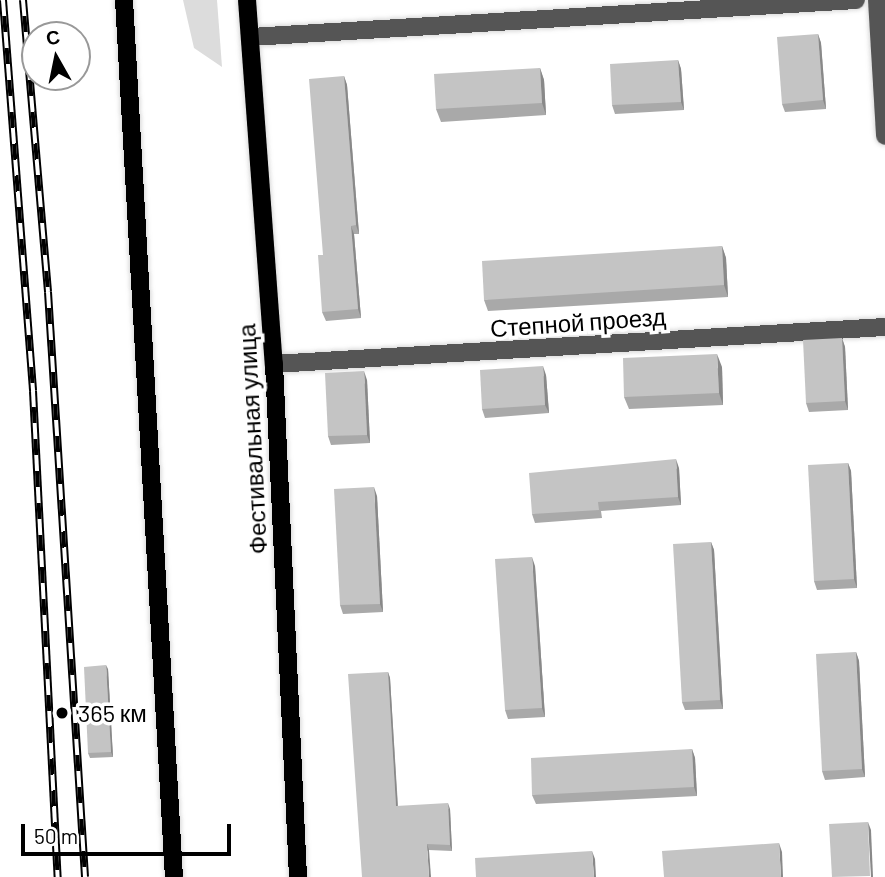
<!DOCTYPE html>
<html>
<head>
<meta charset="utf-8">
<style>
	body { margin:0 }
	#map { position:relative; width:885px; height:877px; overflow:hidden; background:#fff; font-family:Barlow,sans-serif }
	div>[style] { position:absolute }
	.green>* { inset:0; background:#dcdcdc }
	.roads { filter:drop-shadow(0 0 2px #dbdbdb) drop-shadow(0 0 2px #dbdbdb) }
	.minor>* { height:18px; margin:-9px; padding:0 9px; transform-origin:9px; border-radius:9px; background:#555 }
	.major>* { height:18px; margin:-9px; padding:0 9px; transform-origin:9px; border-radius:9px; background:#000 }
	.rail>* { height:8px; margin-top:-4px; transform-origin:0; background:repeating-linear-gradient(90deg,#fff 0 16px,#000 0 32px); box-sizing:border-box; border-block:2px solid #000 }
	.wall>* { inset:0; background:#a9a9a9 }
	.shaded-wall>* { inset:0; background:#898989 }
	.building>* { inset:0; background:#c4c4c4 }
	.dots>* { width:19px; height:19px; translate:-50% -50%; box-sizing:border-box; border:4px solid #fff; border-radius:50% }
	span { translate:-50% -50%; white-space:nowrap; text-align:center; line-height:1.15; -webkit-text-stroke:7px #fff; paint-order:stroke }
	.street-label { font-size:24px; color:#000 }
	.poi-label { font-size:24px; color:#000 }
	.left { translate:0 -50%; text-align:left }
	.north { position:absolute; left:21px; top:21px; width:70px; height:70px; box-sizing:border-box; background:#fff; border:2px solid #999; border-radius:50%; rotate:351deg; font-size:19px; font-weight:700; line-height:28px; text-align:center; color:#000 }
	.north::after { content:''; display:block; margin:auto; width:24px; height:32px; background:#000; clip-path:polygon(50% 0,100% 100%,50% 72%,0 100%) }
	.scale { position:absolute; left:21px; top:824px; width:210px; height:32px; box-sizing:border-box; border:4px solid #000; border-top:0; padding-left:9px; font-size:21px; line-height:24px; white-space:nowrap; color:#000; -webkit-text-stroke:5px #fff; paint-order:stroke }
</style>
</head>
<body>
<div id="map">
	<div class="green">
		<i style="clip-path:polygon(183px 0,217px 0,222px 67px,194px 48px)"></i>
	</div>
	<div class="roads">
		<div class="minor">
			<i style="left:877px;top:0;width:136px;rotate:86.6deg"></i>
			<i style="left:251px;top:37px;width:606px;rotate:-3.5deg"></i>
			<i style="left:274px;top:364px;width:612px;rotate:-3.47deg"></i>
		</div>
		<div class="major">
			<i style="left:124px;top:0;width:878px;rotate:86.74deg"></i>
			<i style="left:247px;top:0;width:365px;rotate:85.8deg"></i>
			<i style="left:274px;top:364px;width:514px;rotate:87.32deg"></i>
		</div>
	</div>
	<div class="rail">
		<i style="left:3px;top:0;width:392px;rotate:85.6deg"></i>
		<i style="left:33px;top:391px;width:487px;rotate:87.1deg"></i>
		<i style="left:23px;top:0;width:293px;rotate:85.1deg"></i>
		<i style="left:48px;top:292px;width:586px;rotate:86.38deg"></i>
	</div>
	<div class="wall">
		<i style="clip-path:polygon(818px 34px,821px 43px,826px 109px,785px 112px,782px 104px)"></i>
		<i style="clip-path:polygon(678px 60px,681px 69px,684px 110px,615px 114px,612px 105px)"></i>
		<i style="clip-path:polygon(540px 68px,544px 80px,546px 115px,441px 122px,436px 109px)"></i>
		<i style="clip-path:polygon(344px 76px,347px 85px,359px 234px,354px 234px,361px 318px,326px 321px,322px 312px,323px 255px)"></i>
		<i style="clip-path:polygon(722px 246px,726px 258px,728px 297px,488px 311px,484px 300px)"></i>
		<i style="clip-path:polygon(842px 338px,845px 347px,848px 410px,809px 412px,806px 403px)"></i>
		<i style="clip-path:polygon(722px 367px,723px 405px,629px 409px,624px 397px)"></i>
		<i style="clip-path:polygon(546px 375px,549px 413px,485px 418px,482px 409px)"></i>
		<i style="clip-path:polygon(367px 380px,370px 443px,331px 445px,328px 436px)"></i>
		<i style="clip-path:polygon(848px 463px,851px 471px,857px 588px,817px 590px,814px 581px)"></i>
		<i style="clip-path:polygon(679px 468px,681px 505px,601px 511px,602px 518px,535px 523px,532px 514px)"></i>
		<i style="clip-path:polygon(377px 496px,383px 612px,343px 614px,340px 605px)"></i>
		<i style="clip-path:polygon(711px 542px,714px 550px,723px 709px,685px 710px,682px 702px)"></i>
		<i style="clip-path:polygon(535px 566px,545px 717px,508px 719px,505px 710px)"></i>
		<i style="clip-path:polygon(856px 652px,859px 661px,865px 777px,825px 780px,822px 771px)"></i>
		<i style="clip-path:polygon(108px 669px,113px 757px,90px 758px,88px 753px)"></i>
		<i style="clip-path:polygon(388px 672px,390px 678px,398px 806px,450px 809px,452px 851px,429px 850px,362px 877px)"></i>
		<i style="clip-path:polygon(692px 749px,695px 758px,697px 796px,536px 804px,532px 795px)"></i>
	</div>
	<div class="shaded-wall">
		<i style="clip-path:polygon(818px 34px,821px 43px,826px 109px,823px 100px)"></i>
		<i style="clip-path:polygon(678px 60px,681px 69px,684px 110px,681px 102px)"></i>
		<i style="clip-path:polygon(540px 68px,544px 80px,546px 115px,542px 103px)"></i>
		<i style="clip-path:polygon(344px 76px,347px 85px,359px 234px,356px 225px)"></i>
		<i style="clip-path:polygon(351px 226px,354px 234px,361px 318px,358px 309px)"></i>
		<i style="clip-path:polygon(722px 246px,726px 258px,728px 297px,724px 285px)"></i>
		<i style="clip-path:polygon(842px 338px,845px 347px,848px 410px,845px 401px)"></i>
		<i style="clip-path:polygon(717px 354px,722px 367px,723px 405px,719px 393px)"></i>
		<i style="clip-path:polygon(543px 366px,546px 375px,549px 413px,545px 405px)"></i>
		<i style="clip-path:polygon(364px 371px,367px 380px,370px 443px,367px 435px)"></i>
		<i style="clip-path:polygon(676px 459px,679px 468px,681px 505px,678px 497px)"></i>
		<i style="clip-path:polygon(848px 463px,851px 471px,857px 588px,854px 579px)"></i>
		<i style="clip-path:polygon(374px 487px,377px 496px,383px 612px,380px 604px)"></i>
		<i style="clip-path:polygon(711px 542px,714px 550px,723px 709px,720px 700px)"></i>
		<i style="clip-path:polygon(532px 557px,535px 566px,545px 717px,542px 708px)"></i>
		<i style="clip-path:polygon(856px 652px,859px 661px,865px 777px,862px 769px)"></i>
		<i style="clip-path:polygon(106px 665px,108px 669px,113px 757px,111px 752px)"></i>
		<i style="clip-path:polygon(388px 672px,390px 678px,398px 812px,396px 806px)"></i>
		<i style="clip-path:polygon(692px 749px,695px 758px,697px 796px,694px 787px)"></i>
		<i style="clip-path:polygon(448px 803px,450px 809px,452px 851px,450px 845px)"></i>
		<i style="clip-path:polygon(868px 822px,871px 830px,873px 877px,871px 877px)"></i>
		<i style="clip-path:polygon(779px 843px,782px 852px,783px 877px,781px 877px)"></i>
		<i style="clip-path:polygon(427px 844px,429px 850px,431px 877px,429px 877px)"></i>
		<i style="clip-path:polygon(592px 851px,595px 859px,596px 877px,594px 877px)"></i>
	</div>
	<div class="building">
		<i style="clip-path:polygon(818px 34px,823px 100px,782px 104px,777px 37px)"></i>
		<i style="clip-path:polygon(678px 60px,681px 102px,612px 105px,610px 64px)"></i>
		<i style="clip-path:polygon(540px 68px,542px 103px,436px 109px,434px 74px)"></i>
		<i style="clip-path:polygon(344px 76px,356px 225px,351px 226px,358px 309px,322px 312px,318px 255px,323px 255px,309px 79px)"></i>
		<i style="clip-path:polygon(722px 246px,724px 285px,484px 300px,482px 261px)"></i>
		<i style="clip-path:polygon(842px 338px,845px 401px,806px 403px,803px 340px)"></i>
		<i style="clip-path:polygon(717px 354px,719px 393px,624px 397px,623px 358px)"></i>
		<i style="clip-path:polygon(543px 366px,545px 405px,482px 409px,480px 370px)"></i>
		<i style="clip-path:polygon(364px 371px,367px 435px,328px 436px,325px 373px)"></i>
		<i style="clip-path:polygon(676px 459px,678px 497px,598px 502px,599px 510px,532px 514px,529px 473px)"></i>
		<i style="clip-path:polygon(848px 463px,854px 579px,814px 581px,808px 465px)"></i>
		<i style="clip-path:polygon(374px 487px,380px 604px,340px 605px,334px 489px)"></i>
		<i style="clip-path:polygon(711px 542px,720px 700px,682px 702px,673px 544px)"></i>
		<i style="clip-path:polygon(532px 557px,542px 708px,505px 710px,495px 559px)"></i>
		<i style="clip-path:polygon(856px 652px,862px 769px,822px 771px,816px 654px)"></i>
		<i style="clip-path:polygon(106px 665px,111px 752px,88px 753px,84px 667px)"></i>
		<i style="clip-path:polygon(388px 672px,396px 806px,448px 803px,450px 845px,427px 844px,429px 877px,362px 877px,348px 674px)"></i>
		<i style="clip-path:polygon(692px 749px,694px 787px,532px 795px,531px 758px)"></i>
		<i style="clip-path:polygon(868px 822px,870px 876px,832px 877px,829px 824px)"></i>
		<i style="clip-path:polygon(779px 843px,781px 877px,664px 877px,662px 851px)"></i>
		<i style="clip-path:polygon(592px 851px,594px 877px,476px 877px,475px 858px)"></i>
	</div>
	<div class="dots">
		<i style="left:62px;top:713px;background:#000"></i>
	</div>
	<div class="street-label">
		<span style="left:578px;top:322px;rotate:-4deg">Степной проезд</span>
		<span style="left:252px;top:439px;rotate:-93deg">Фестивальная улица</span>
	</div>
	<div class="poi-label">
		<span class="left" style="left:78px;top:713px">365 км</span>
	</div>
	<div class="north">С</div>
	<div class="scale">50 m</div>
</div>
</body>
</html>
